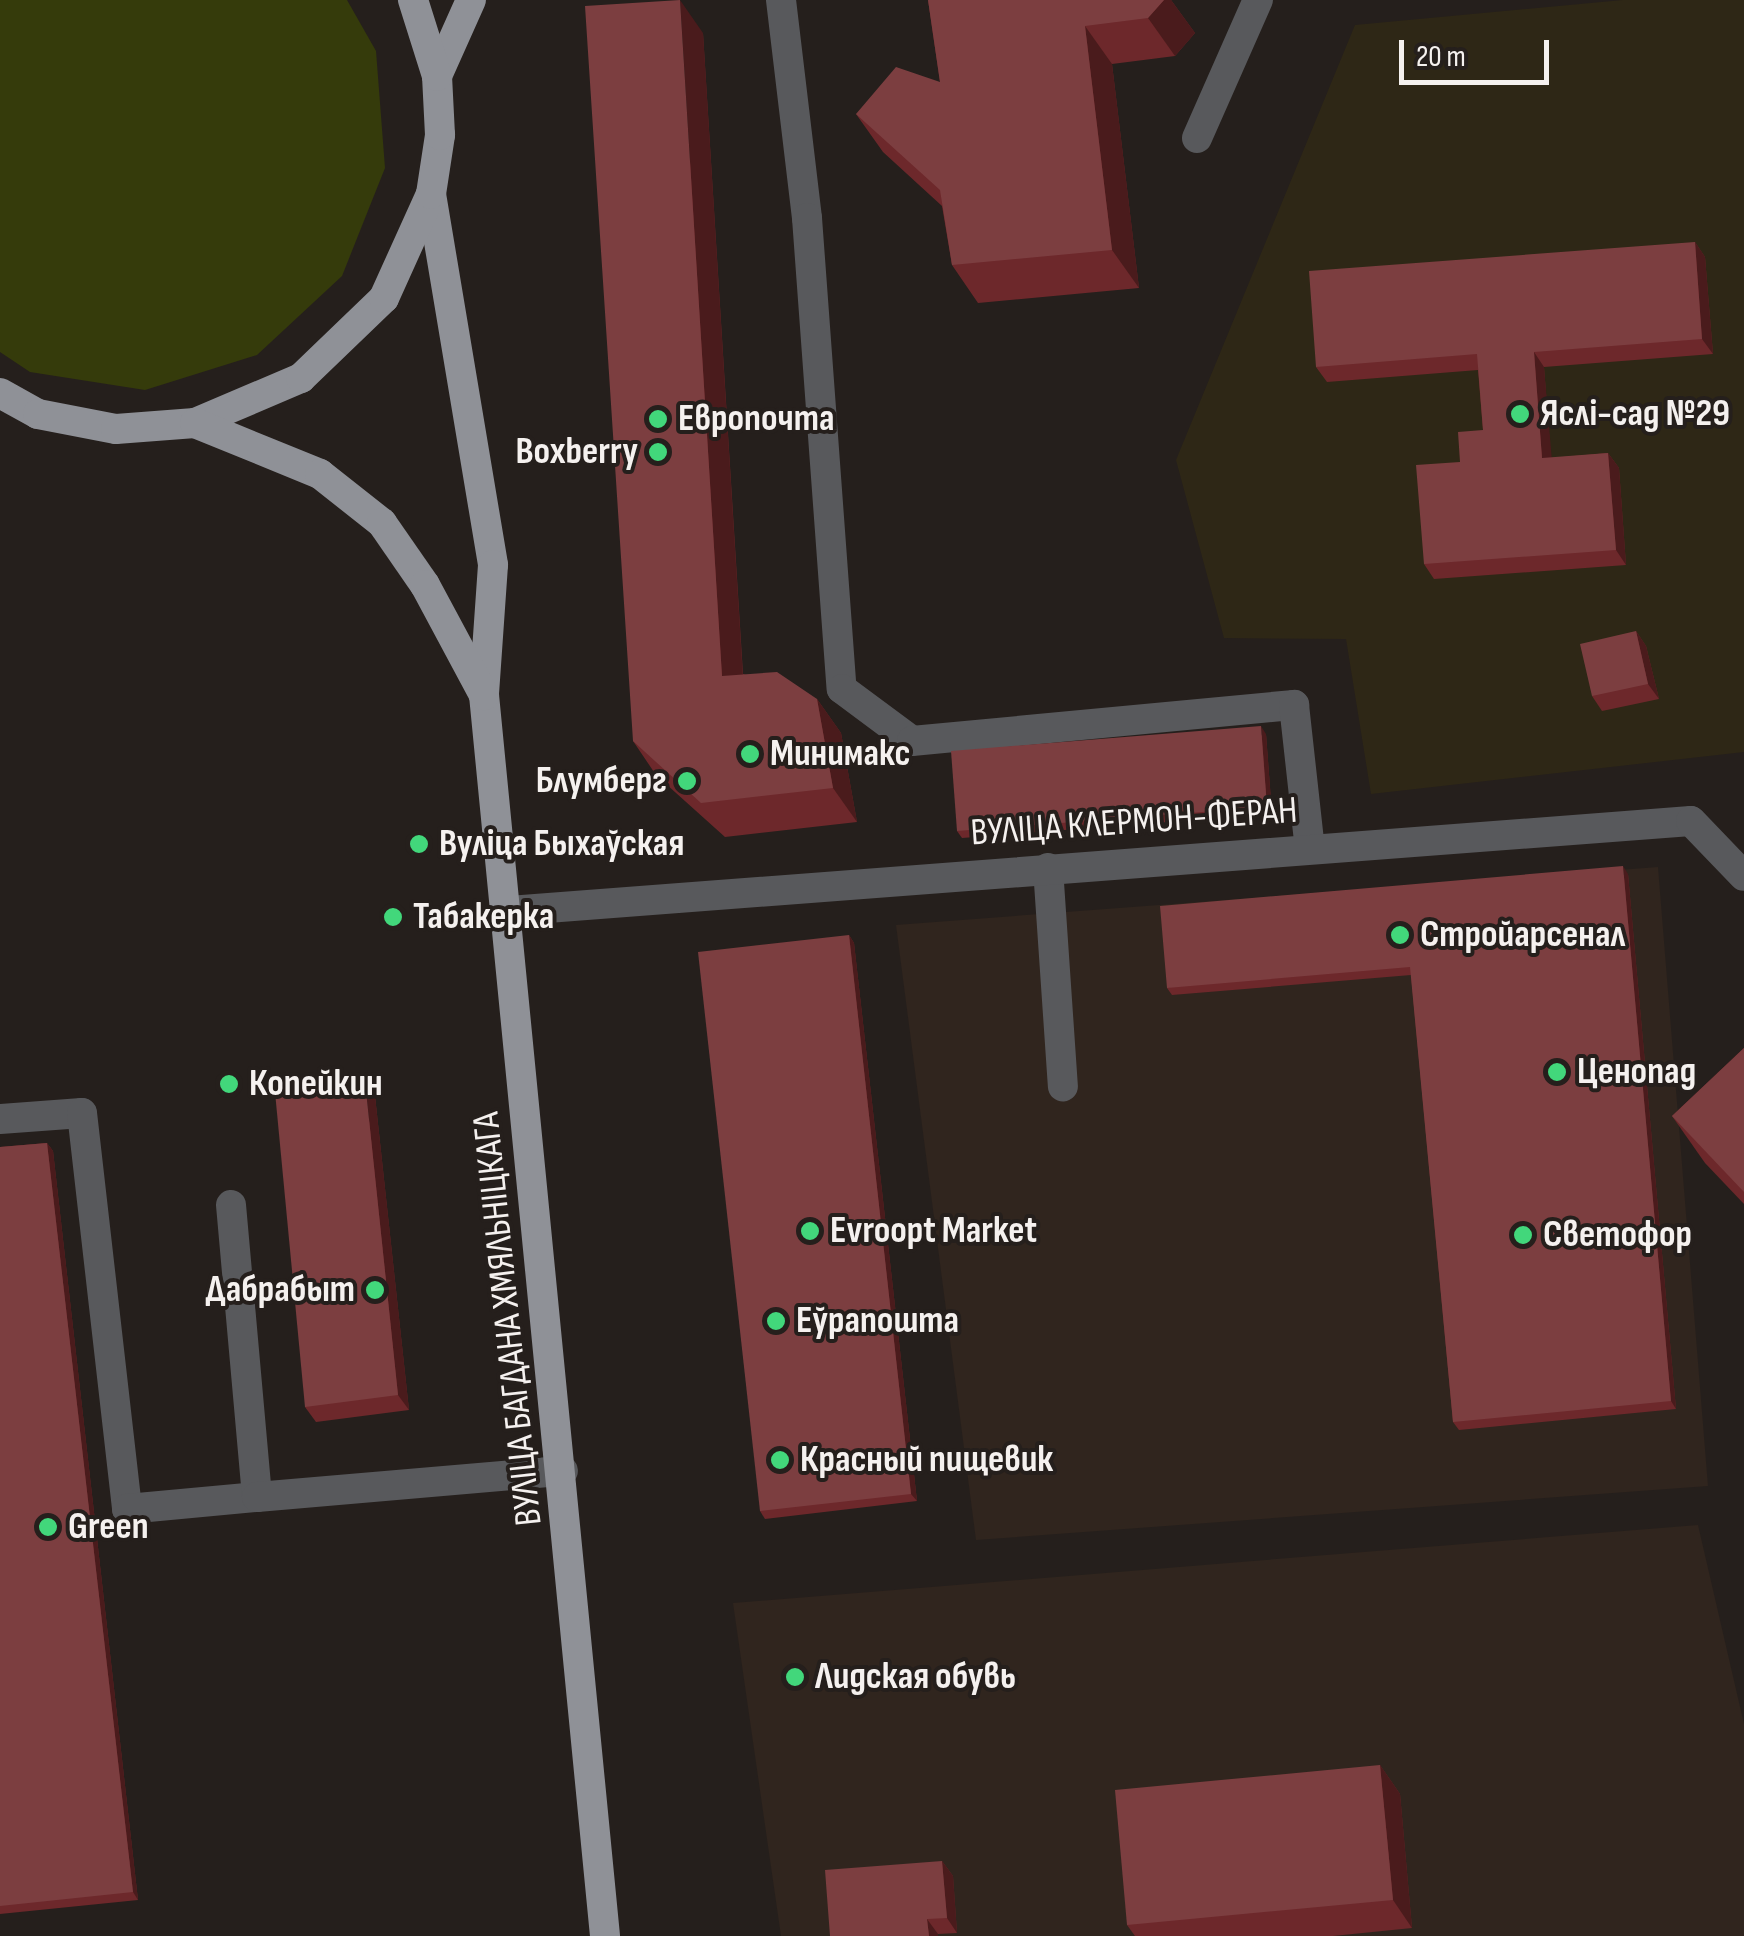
<!DOCTYPE html>
<html>
<head>
<meta charset="utf-8">
<style>
	body { margin:0 }
	#map { position:relative; width:1744px; height:1936px; overflow:hidden; background:#251f1c; font-family:"Sofia Sans Condensed",sans-serif }
	div>[style] { position:absolute }
	.built>* { inset:0; background:#30251e }
	.education>* { inset:0; background:#2e2716 }
	.green>* { inset:0; background:#353b0b }
	.minor>* { height:30px; margin:-15px; padding:0 15px; transform-origin:15px; border-radius:15px; background:#58595c }
	.major>* { height:30px; margin:-15px; padding:0 15px; transform-origin:15px; border-radius:15px; background:#8f9197 }
	.wall>* { inset:0; background:#6d282b }
	.shaded-wall>* { inset:0; background:#4a1b1c }
	.building>* { inset:0; background:#7c3e40 }
	.dots>* { width:28px; height:28px; translate:-50% -50%; box-sizing:border-box; border:5px solid #251f1c; border-radius:50% }
	span { translate:-50% -50%; white-space:nowrap; text-align:center; line-height:1.15; -webkit-text-stroke:8px #251f1c; paint-order:stroke }
	.poi-label { font-size:38px; color:#f5f1ef; font-weight:700 }
	.left { translate:0 -50%; text-align:left }
	.right { translate:-100% -50%; text-align:right }
	.street-label { font-size:38px; color:#f5f1ef }
	.scale { position:absolute; left:1399px; top:40px; width:150px; height:45px; box-sizing:border-box; border:5px solid #f5f1ef; border-top:0; padding-left:12px; font-size:30px; line-height:35px; white-space:nowrap; color:#f5f1ef; -webkit-text-stroke:8px #251f1c; paint-order:stroke }
</style>
</head>
<body>
<div id="map">
	<div class="built">
		<i style="clip-path:polygon(1658px 867px,1708px 1486px,976px 1540px,896px 925px)"></i>
		<i style="clip-path:polygon(1698px 1525px,1744px 1724px,1744px 1936px,781px 1936px,733px 1603px)"></i>
	</div>
	<div class="education">
		<i style="clip-path:polygon(1623px 0,1744px 0,1744px 752px,1371px 794px,1346px 639px,1224px 638px,1176px 460px,1355px 25px)"></i>
	</div>
	<div class="green">
		<i style="clip-path:polygon(0 0,347px 0,376px 51px,385px 168px,342px 276px,257px 355px,145px 390px,30px 372px,0 352px)"></i>
	</div>
	<div class="minor">
		<i style="left:781px;top:0;width:220px;rotate:83.2deg"></i>
		<i style="left:807px;top:218px;width:472px;rotate:85.8deg"></i>
		<i style="left:842px;top:689px;width:87px;rotate:36.6deg"></i>
		<i style="left:912px;top:741px;width:384px;rotate:-5.4deg"></i>
		<i style="left:1294px;top:705px;width:145px;rotate:83.7deg"></i>
		<i style="left:1197px;top:138px;width:151px;rotate:-66.2deg"></i>
		<i style="left:1048px;top:868px;width:219px;rotate:86.1deg"></i>
		<i style="left:508px;top:911px;width:1186px;rotate:-4.35deg"></i>
		<i style="left:1691px;top:821px;width:76px;rotate:46.1deg"></i>
		<i style="left:0;top:1119px;width:82px;rotate:-4.2deg"></i>
		<i style="left:82px;top:1113px;width:399px;rotate:83.5deg"></i>
		<i style="left:127px;top:1509px;width:131px;rotate:-5.3deg"></i>
		<i style="left:231px;top:1205px;width:293px;rotate:84.9deg"></i>
		<i style="left:257px;top:1497px;width:307px;rotate:-4.9deg"></i>
	</div>
	<div class="major">
		<i style="left:437px;top:76px;width:83px;rotate:-65.9deg"></i>
		<i style="left:431px;top:194px;width:376px;rotate:80.5deg"></i>
		<i style="left:493px;top:565px;width:130px;rotate:94deg"></i>
		<i style="left:484px;top:695px;width:1247px;rotate:84.43deg"></i>
		<i style="left:0;top:393px;width:43px;rotate:28.9deg"></i>
		<i style="left:38px;top:414px;width:79px;rotate:10.9deg"></i>
		<i style="left:116px;top:429px;width:79px;rotate:-4.3deg"></i>
		<i style="left:195px;top:423px;width:115px;rotate:-23deg"></i>
		<i style="left:301px;top:378px;width:115px;rotate:-43.9deg"></i>
		<i style="left:384px;top:298px;width:114px;rotate:-65.7deg"></i>
		<i style="left:431px;top:194px;width:60px;rotate:-81.3deg"></i>
		<i style="left:440px;top:135px;width:59px;rotate:-92.9deg"></i>
		<i style="left:437px;top:76px;width:80px;rotate:-107.5deg"></i>
		<i style="left:195px;top:423px;width:135px;rotate:22.2deg"></i>
		<i style="left:320px;top:474px;width:79px;rotate:38.3deg"></i>
		<i style="left:382px;top:523px;width:75px;rotate:55.3deg"></i>
		<i style="left:425px;top:585px;width:125px;rotate:61.8deg"></i>
	</div>
	<div class="wall">
		<i style="clip-path:polygon(928px 0,1171px 0,1195px 33px,1175px 56px,1112px 64px,1139px 288px,978px 303px,952px 265px,942px 206px,883px 152px,856px 114px,940px 82px)"></i>
		<i style="clip-path:polygon(703px 33px,743px 674px,817px 699px,841px 733px,857px 822px,725px 837px,656px 775px,633px 741px)"></i>
		<i style="clip-path:polygon(1695px 242px,1705px 257px,1713px 354px,1544px 367px,1551px 458px,1608px 453px,1619px 468px,1626px 565px,1434px 579px,1424px 564px,1460px 462px,1483px 430px,1478px 370px,1327px 382px,1316px 367px)"></i>
		<i style="clip-path:polygon(1636px 631px,1646px 646px,1659px 699px,1602px 711px,1592px 696px)"></i>
		<i style="clip-path:polygon(1266px 734px,1272px 814px,962px 838px,957px 831px)"></i>
		<i style="clip-path:polygon(1628px 874px,1676px 1409px,1459px 1430px,1453px 1422px,1411px 975px,1172px 995px,1167px 988px)"></i>
		<i style="clip-path:polygon(849px 935px,854px 943px,917px 1501px,765px 1519px,760px 1511px)"></i>
		<i style="clip-path:polygon(1744px 1048px,1744px 1204px,1705px 1163px,1672px 1116px)"></i>
		<i style="clip-path:polygon(375px 1096px,409px 1410px,316px 1422px,305px 1407px)"></i>
		<i style="clip-path:polygon(47px 1143px,53px 1151px,138px 1900px,0 1914px,0 1147px)"></i>
		<i style="clip-path:polygon(1380px 1765px,1400px 1794px,1412px 1928px,1333px 1936px,1135px 1936px,1127px 1925px)"></i>
		<i style="clip-path:polygon(942px 1861px,953px 1876px,957px 1933px,938px 1934px,938px 1936px,830px 1936px)"></i>
	</div>
	<div class="shaded-wall">
		<i style="clip-path:polygon(680px 0,703px 33px,745px 710px,722px 676px)"></i>
		<i style="clip-path:polygon(1164px 0,1171px 0,1195px 33px,1175px 56px,1148px 18px)"></i>
		<i style="clip-path:polygon(1085px 26px,1112px 64px,1139px 288px,1112px 250px)"></i>
		<i style="clip-path:polygon(1695px 242px,1705px 257px,1713px 354px,1702px 339px)"></i>
		<i style="clip-path:polygon(1534px 352px,1544px 367px,1553px 473px,1542px 458px)"></i>
		<i style="clip-path:polygon(1608px 453px,1619px 468px,1626px 565px,1616px 550px)"></i>
		<i style="clip-path:polygon(1636px 631px,1646px 646px,1659px 699px,1648px 684px)"></i>
		<i style="clip-path:polygon(817px 699px,841px 733px,857px 822px,833px 788px)"></i>
		<i style="clip-path:polygon(1261px 726px,1266px 734px,1272px 814px,1267px 807px)"></i>
		<i style="clip-path:polygon(1623px 866px,1628px 874px,1676px 1409px,1671px 1401px)"></i>
		<i style="clip-path:polygon(849px 935px,854px 943px,917px 1501px,911px 1494px)"></i>
		<i style="clip-path:polygon(365px 1081px,375px 1096px,409px 1410px,398px 1395px)"></i>
		<i style="clip-path:polygon(47px 1143px,53px 1151px,138px 1900px,133px 1892px)"></i>
		<i style="clip-path:polygon(1380px 1765px,1400px 1794px,1412px 1928px,1393px 1900px)"></i>
		<i style="clip-path:polygon(942px 1861px,953px 1876px,957px 1933px,947px 1918px)"></i>
		<i style="clip-path:polygon(927px 1919px,938px 1934px,938px 1936px,929px 1936px)"></i>
	</div>
	<div class="building">
		<i style="clip-path:polygon(680px 0,722px 676px,777px 672px,817px 699px,833px 788px,701px 803px,633px 741px,585px 6px)"></i>
		<i style="clip-path:polygon(928px 0,1164px 0,1148px 18px,1085px 26px,1112px 250px,952px 265px,940px 190px,856px 114px,896px 67px,940px 82px)"></i>
		<i style="clip-path:polygon(1695px 242px,1702px 339px,1534px 352px,1542px 458px,1608px 453px,1616px 550px,1424px 564px,1416px 465px,1460px 462px,1458px 432px,1483px 430px,1477px 354px,1316px 367px,1309px 271px)"></i>
		<i style="clip-path:polygon(1636px 631px,1648px 684px,1592px 696px,1580px 644px)"></i>
		<i style="clip-path:polygon(1261px 726px,1267px 807px,957px 831px,951px 751px)"></i>
		<i style="clip-path:polygon(1623px 866px,1671px 1401px,1453px 1422px,1410px 967px,1167px 988px,1160px 906px)"></i>
		<i style="clip-path:polygon(849px 935px,911px 1494px,760px 1511px,698px 952px)"></i>
		<i style="clip-path:polygon(1744px 1048px,1744px 1192px,1672px 1116px)"></i>
		<i style="clip-path:polygon(365px 1081px,398px 1395px,305px 1407px,275px 1092px)"></i>
		<i style="clip-path:polygon(47px 1143px,133px 1892px,0 1906px,0 1147px)"></i>
		<i style="clip-path:polygon(1380px 1765px,1393px 1900px,1127px 1925px,1115px 1790px)"></i>
		<i style="clip-path:polygon(942px 1861px,947px 1918px,927px 1919px,929px 1936px,830px 1936px,825px 1870px)"></i>
	</div>
	<div class="dots">
		<i style="left:1520px;top:414px;background:#42d77b"></i>
		<i style="left:658px;top:419px;background:#42d77b"></i>
		<i style="left:658px;top:452px;background:#42d77b"></i>
		<i style="left:750px;top:754px;background:#42d77b"></i>
		<i style="left:687px;top:781px;background:#42d77b"></i>
		<i style="left:419px;top:844px;background:#42d77b"></i>
		<i style="left:393px;top:917px;background:#42d77b"></i>
		<i style="left:1400px;top:935px;background:#42d77b"></i>
		<i style="left:1557px;top:1072px;background:#42d77b"></i>
		<i style="left:229px;top:1084px;background:#42d77b"></i>
		<i style="left:810px;top:1231px;background:#42d77b"></i>
		<i style="left:1523px;top:1235px;background:#42d77b"></i>
		<i style="left:375px;top:1290px;background:#42d77b"></i>
		<i style="left:776px;top:1321px;background:#42d77b"></i>
		<i style="left:780px;top:1460px;background:#42d77b"></i>
		<i style="left:48px;top:1527px;background:#42d77b"></i>
		<i style="left:795px;top:1677px;background:#42d77b"></i>
	</div>
	<div class="poi-label">
		<span class="left" style="left:1540px;top:414px">Яслі-сад №29</span>
		<span class="left" style="left:678px;top:419px">Европочта</span>
		<span class="right" style="left:638px;top:452px">Boxberry</span>
		<span class="left" style="left:770px;top:754px">Минимакс</span>
		<span class="right" style="left:667px;top:781px">Блумберг</span>
		<span class="left" style="left:439px;top:844px">Вуліца Быхаўская</span>
		<span class="left" style="left:413px;top:917px">Табакерка</span>
		<span class="left" style="left:1420px;top:935px">Стройарсенал</span>
		<span class="left" style="left:1577px;top:1072px">Ценопад</span>
		<span class="left" style="left:249px;top:1084px">Копейкин</span>
		<span class="left" style="left:830px;top:1231px">Evroopt Market</span>
		<span class="left" style="left:1543px;top:1235px">Светофор</span>
		<span class="right" style="left:355px;top:1290px">Дабрабыт</span>
		<span class="left" style="left:796px;top:1321px">Еўрапошта</span>
		<span class="left" style="left:800px;top:1460px">Красный пищевик</span>
		<span class="left" style="left:68px;top:1527px">Green</span>
		<span class="left" style="left:815px;top:1677px">Лидская обувь</span>
	</div>
	<div class="street-label">
		<span style="left:1134px;top:822px;rotate:-4deg">ВУЛІЦА КЛЕРМОН-ФЕРАН</span>
		<span style="left:508px;top:1319px;rotate:-96deg">ВУЛІЦА БАГДАНА ХМЯЛЬНІЦКАГА</span>
	</div>
	<div class="scale">20 m</div>
</div>
</body>
</html>
